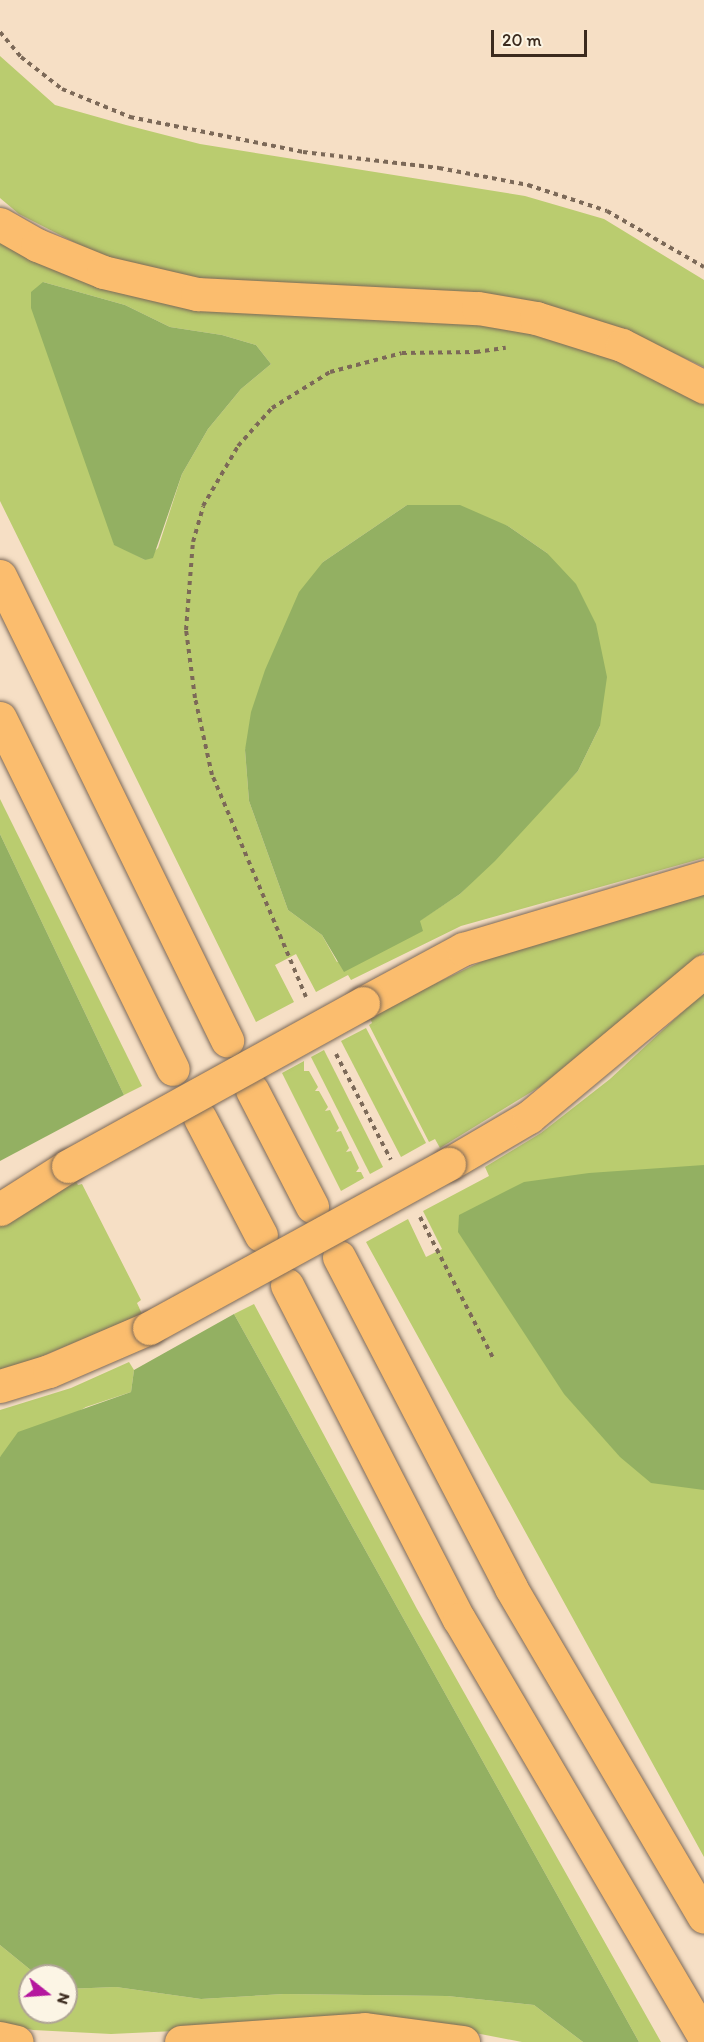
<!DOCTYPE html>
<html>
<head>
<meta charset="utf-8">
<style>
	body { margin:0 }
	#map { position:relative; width:704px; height:2042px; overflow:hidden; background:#f6dfc5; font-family:Itim,sans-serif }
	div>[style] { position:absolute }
	.green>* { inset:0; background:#bacc6f }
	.forest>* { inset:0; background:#93b062 }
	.path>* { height:4px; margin-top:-2px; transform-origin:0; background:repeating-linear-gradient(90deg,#7c6958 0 4.5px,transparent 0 9px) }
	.roads { filter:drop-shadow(0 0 2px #7c6958) drop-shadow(0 0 2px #7c6958) }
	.major>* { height:33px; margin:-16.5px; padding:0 16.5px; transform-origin:16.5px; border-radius:16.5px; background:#fbbd6e }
	.highway>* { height:33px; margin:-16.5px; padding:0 16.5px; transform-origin:16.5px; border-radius:16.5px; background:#fbbd6e }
	.bridges { filter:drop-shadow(0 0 2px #7c6958) drop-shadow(0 0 2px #7c6958) }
	.major-bridge>* { height:33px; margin:-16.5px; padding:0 16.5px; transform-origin:16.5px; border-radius:16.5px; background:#fbbd6e }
	span { translate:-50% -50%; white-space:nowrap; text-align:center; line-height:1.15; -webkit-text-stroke:6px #fcf5e5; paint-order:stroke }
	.north { position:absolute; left:18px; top:1964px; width:60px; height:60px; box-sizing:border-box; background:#fcf5e5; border:2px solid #afa495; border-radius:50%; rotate:107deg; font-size:16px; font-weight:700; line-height:24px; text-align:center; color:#3b2a1e }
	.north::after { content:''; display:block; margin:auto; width:21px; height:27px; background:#b5179e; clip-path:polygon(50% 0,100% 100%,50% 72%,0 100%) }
	.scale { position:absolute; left:491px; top:30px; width:96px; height:27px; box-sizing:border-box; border:3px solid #3b2a1e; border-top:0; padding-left:8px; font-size:18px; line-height:21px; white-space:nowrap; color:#3b2a1e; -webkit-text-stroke:4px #fcf5e5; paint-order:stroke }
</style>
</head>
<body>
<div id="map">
	<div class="green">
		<i style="clip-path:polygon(0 56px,55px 105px,126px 125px,200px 144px,525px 196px,604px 219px,704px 280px,704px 367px,628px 332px,231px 286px,109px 260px,19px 214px,0 198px)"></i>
		<i style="clip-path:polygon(evenodd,0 238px,41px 260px,454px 317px,576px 340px,704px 398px,704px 858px,461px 926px,351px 980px,348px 975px,316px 992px,296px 954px,275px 965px,294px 1002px,256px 1022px,0 501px,0 238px,43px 282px,125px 305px,170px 327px,222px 335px,256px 345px,271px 364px,241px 389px,208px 429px,182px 474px,158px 548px,145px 560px,114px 544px,43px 282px,0 238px,407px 505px,508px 526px,547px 553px,600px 726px,578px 771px,460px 894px,419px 921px,337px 962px,322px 935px,288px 910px,249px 801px,245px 750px,323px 562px,407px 505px)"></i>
		<i style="clip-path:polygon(0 799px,142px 1086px,124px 1095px,0 834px)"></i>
		<i style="clip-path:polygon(704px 890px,704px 952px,541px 1086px,440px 1148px,435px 1139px,429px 1142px,369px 1025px,372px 1023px,369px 1015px,489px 958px)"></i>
		<i style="clip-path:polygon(704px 992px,704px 1857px,366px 1242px,408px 1219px,426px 1257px,442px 1249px,423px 1211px,489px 1176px,485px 1167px,541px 1133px,610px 1079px)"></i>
		<i style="clip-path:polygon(366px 1028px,426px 1143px,401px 1157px,341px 1041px)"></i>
		<i style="clip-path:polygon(324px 1050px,383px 1167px,370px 1174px,311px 1057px)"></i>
		<i style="clip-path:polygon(304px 1061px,304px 1071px,309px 1071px,318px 1087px,315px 1091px,319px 1091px,328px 1107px,325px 1111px,330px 1110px,339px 1128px,336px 1132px,341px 1131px,349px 1148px,346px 1152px,351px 1151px,359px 1168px,356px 1172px,361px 1172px,364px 1178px,341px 1191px,282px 1073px)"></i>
		<i style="clip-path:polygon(73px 1176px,78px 1185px,82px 1184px,141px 1300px,137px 1303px,142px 1314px,0 1374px,0 1223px)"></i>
		<i style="clip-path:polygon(254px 1304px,417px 1609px,661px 2042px,639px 2042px,234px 1314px)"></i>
		<i style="clip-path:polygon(129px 1362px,134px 1370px,131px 1392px,86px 1407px,0 1457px,0 1410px,71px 1388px)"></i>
		<i style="clip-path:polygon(0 1945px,38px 1976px,30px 1976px,30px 2012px,66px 2012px,66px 1989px,116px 1987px,201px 1999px,284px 1994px,447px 1996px,534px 2005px,583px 2042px,522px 2042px,408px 2020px,111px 2034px,33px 2030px,0 2023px)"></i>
	</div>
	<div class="forest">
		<i style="clip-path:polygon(43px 282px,125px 305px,170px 327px,222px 335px,256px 345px,271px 364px,241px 389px,208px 429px,182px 474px,153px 558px,145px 560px,114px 545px,31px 308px,31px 292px)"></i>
		<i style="clip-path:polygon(407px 505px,460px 505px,508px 526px,547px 553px,576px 584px,596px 624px,607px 677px,600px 726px,578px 771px,495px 861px,460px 894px,420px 921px,423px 931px,344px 972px,322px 935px,288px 910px,249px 801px,245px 750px,251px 712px,265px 670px,299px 592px,323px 562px)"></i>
		<i style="clip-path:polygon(0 834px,124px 1095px,0 1161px)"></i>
		<i style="clip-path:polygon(704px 1165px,704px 1490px,651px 1483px,620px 1457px,564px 1394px,458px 1232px,459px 1215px,524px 1182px,589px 1173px)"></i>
		<i style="clip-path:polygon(234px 1314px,639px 2042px,583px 2042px,534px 2005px,447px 1996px,284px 1994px,201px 1999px,116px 1987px,66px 1989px,66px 1976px,38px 1976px,0 1945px,0 1457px,18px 1432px,131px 1392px,134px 1370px)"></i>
	</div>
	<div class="path">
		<i style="left:0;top:32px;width:33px;rotate:50deg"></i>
		<i style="left:21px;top:57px;width:52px;rotate:38deg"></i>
		<i style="left:62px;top:89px;width:74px;rotate:22.4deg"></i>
		<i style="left:130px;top:117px;width:177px;rotate:11.4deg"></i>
		<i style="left:303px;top:152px;width:137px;rotate:6.7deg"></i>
		<i style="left:439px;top:168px;width:91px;rotate:10.8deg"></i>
		<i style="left:528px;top:185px;width:83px;rotate:18.2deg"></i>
		<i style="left:607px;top:211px;width:112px;rotate:30deg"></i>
		<i style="left:306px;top:997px;width:241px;rotate:-112.9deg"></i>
		<i style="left:212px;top:775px;width:79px;rotate:-102.4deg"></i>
		<i style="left:195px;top:698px;width:69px;rotate:-97.5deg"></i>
		<i style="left:186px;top:630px;width:88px;rotate:-85.5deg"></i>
		<i style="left:193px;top:542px;width:37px;rotate:-74deg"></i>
		<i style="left:203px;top:506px;width:69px;rotate:-59.7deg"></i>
		<i style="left:238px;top:446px;width:51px;rotate:-48.2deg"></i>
		<i style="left:272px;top:408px;width:68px;rotate:-31.8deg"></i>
		<i style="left:330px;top:372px;width:74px;rotate:-14.8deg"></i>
		<i style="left:402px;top:353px;width:74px;rotate:-0.8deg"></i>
		<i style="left:476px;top:352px;width:30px;rotate:-8deg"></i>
		<i style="left:336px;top:1054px;width:119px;rotate:62.6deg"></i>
		<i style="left:420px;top:1217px;width:159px;rotate:62.6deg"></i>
	</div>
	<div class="roads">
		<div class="major">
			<i style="left:363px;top:1003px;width:114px;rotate:-28.4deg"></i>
			<i style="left:463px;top:949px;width:252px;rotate:-16.6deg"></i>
			<i style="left:449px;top:1164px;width:93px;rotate:-30.4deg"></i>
			<i style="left:529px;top:1117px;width:228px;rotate:-39.8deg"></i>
			<i style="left:0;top:1209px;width:80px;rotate:-32.3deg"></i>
			<i style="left:0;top:1386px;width:51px;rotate:-17deg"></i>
			<i style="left:49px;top:1371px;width:109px;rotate:-23.3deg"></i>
		</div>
		<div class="highway">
			<i style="left:0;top:224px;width:43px;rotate:29.6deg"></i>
			<i style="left:37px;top:245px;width:71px;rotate:22.2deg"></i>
			<i style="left:103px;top:272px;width:97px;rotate:13.2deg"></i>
			<i style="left:197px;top:294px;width:281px;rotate:2.9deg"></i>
			<i style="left:478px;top:308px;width:59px;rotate:9.8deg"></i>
			<i style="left:536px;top:318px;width:90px;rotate:17.4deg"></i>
			<i style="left:622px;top:345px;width:92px;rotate:27.1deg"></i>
			<i style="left:0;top:576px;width:517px;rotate:63.93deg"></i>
			<i style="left:0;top:718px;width:391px;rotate:63.8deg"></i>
			<i style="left:252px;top:1090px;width:131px;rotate:62.7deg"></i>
			<i style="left:200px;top:1118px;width:132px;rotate:62.5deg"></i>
			<i style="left:339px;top:1257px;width:373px;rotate:62.5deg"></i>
			<i style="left:511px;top:1588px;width:381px;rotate:59.6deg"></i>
			<i style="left:287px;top:1285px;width:376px;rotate:62.8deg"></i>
			<i style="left:459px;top:1619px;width:484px;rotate:59.6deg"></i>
			<i style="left:0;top:2038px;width:17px;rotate:13deg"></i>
			<i style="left:181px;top:2042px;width:184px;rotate:-4deg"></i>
			<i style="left:365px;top:2029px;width:99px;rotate:7.6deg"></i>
		</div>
	</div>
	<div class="bridges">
		<div class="major-bridge">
			<i style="left:68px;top:1166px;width:337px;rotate:-28.9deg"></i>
			<i style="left:149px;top:1328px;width:342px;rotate:-28.7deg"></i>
		</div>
	</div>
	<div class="north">N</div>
	<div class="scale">20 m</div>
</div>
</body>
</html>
